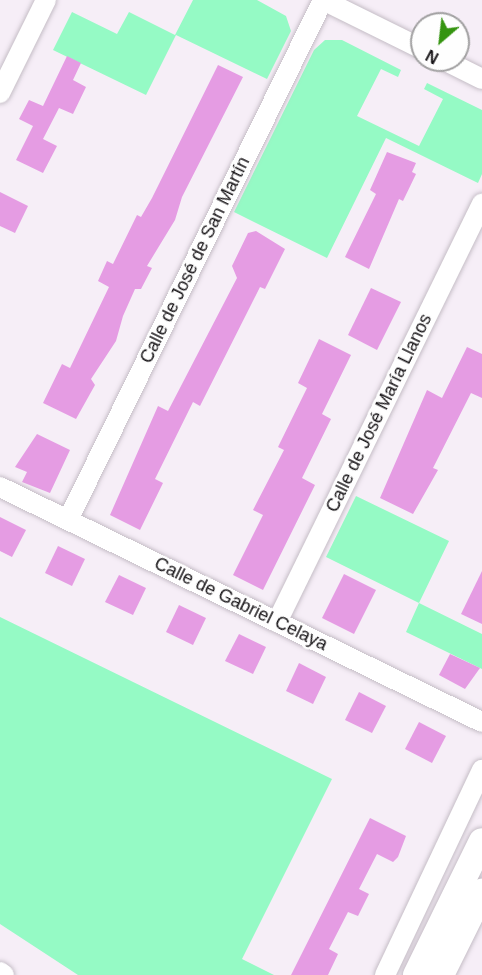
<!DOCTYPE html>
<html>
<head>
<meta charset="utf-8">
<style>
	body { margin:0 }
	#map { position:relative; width:482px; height:975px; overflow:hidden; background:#f6eef7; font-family:Helvetica,sans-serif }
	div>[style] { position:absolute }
	.green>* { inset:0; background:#95fac5 }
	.building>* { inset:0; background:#e59ce3 }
	.roads { filter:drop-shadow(0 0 2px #c5bdc6) drop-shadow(0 0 2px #c5bdc6) }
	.minor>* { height:20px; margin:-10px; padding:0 10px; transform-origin:10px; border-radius:10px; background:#fff }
	.major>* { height:26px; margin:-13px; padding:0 13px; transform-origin:13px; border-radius:13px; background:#fff }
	span { translate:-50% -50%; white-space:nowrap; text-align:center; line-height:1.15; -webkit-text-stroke:5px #fefefe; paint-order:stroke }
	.street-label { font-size:18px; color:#161316 }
	.north { position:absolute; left:410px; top:12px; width:60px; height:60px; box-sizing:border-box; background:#fefefe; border:2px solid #a1a0a1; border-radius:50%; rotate:208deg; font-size:16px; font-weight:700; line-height:24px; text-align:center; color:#161316 }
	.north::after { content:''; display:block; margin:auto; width:21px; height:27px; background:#359410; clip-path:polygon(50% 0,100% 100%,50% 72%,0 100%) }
</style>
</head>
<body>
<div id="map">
	<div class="green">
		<i style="clip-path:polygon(193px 0,257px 0,286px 16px,291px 31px,267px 79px,176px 35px,146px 95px,53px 50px,72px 12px,117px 34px,129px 12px,175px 35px)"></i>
		<i style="clip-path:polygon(325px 40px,342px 40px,401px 70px,398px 77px,381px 69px,357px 116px,419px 146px,443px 99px,424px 89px,427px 83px,482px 110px,482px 174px,478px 183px,386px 138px,327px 258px,234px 212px,314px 50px)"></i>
		<i style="clip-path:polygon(356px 496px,449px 541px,419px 603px,482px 634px,482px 669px,406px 632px,419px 603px,326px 557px)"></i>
		<i style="clip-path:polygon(0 617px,332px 779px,242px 959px,274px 975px,78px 975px,0 924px)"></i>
	</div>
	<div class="building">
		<i style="clip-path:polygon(67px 56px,81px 63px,73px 80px,86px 87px,73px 114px,59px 108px,43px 139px,57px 146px,43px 173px,16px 160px,33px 126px,19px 119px,29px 100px,43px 106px)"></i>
		<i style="clip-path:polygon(218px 65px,243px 77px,182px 197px,175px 220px,147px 266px,152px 268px,141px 289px,135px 289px,123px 316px,116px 341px,91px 379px,95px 385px,76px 419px,43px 403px,62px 364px,70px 368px,109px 287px,98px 281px,107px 261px,113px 264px,137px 215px,141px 217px,152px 198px)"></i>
		<i style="clip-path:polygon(387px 152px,416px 163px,412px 172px,416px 174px,403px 201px,399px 199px,369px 269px,345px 257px,376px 194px,370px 190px)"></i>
		<i style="clip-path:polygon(0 192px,28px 206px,15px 233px,0 226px)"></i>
		<i style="clip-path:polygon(256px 231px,285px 249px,265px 289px,260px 287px,200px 406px,193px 402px,155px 479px,163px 483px,140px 530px,110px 515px,158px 406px,168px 411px,237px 278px,232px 266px,248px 233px)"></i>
		<i style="clip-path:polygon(371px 288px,401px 302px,377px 350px,348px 335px)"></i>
		<i style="clip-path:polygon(319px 339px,351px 355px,322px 414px,331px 419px,302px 478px,315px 485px,263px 590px,233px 575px,263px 515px,253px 510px,284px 450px,278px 447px,307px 388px,298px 383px)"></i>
		<i style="clip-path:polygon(467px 347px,482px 354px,482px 398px,471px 393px,433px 468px,438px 470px,413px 514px,380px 498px,427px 390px,442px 398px)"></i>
		<i style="clip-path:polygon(37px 434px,70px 450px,50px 493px,22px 482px,27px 472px,15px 467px)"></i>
		<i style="clip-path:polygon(0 517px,26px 530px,12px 557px,0 551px)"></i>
		<i style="clip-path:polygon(58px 546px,85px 559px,72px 586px,45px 573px)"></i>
		<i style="clip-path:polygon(482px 571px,482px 624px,461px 614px)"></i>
		<i style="clip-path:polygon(344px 574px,376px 590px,354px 634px,322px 618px)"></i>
		<i style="clip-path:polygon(119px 575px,146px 588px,133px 615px,105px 602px)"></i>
		<i style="clip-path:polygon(179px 605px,206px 618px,193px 645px,166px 632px)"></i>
		<i style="clip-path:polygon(239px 634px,266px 647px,253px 674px,225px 661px)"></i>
		<i style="clip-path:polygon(450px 654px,480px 668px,465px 689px,439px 675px)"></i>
		<i style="clip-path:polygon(299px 663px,326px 677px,313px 704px,286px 691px)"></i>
		<i style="clip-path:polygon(359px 692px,386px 706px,372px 733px,345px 720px)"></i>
		<i style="clip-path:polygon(419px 722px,446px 736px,432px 763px,405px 749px)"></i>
		<i style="clip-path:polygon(370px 818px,406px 836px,398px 857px,393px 862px,377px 854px,359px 889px,369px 894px,358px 916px,348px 912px,329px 949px,338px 954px,328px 975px,291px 975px)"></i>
	</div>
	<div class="roads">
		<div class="minor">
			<i style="left:323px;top:0;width:110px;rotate:26.3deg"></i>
			<i style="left:444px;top:60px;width:42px;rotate:26.6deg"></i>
			<i style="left:0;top:93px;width:104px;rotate:-63.7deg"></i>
			<i style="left:0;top:487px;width:536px;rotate:25.99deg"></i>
			<i style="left:68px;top:520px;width:579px;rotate:-63.88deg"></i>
			<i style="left:277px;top:622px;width:466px;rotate:-63.9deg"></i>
			<i style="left:0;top:972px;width:5px;rotate:37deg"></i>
			<i style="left:385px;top:975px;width:227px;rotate:-64.7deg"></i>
		</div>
		<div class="major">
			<i style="left:416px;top:975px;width:149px;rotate:-63.8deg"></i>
			<i style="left:441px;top:975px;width:93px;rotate:-63.7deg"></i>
		</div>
	</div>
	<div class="street-label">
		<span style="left:195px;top:260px;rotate:-64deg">Calle de José de San Martín</span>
		<span style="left:379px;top:413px;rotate:-64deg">Calle de José María Llanos</span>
		<span style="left:241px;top:604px;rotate:26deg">Calle de Gabriel Celaya</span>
	</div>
	<div class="north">N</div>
</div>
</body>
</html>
